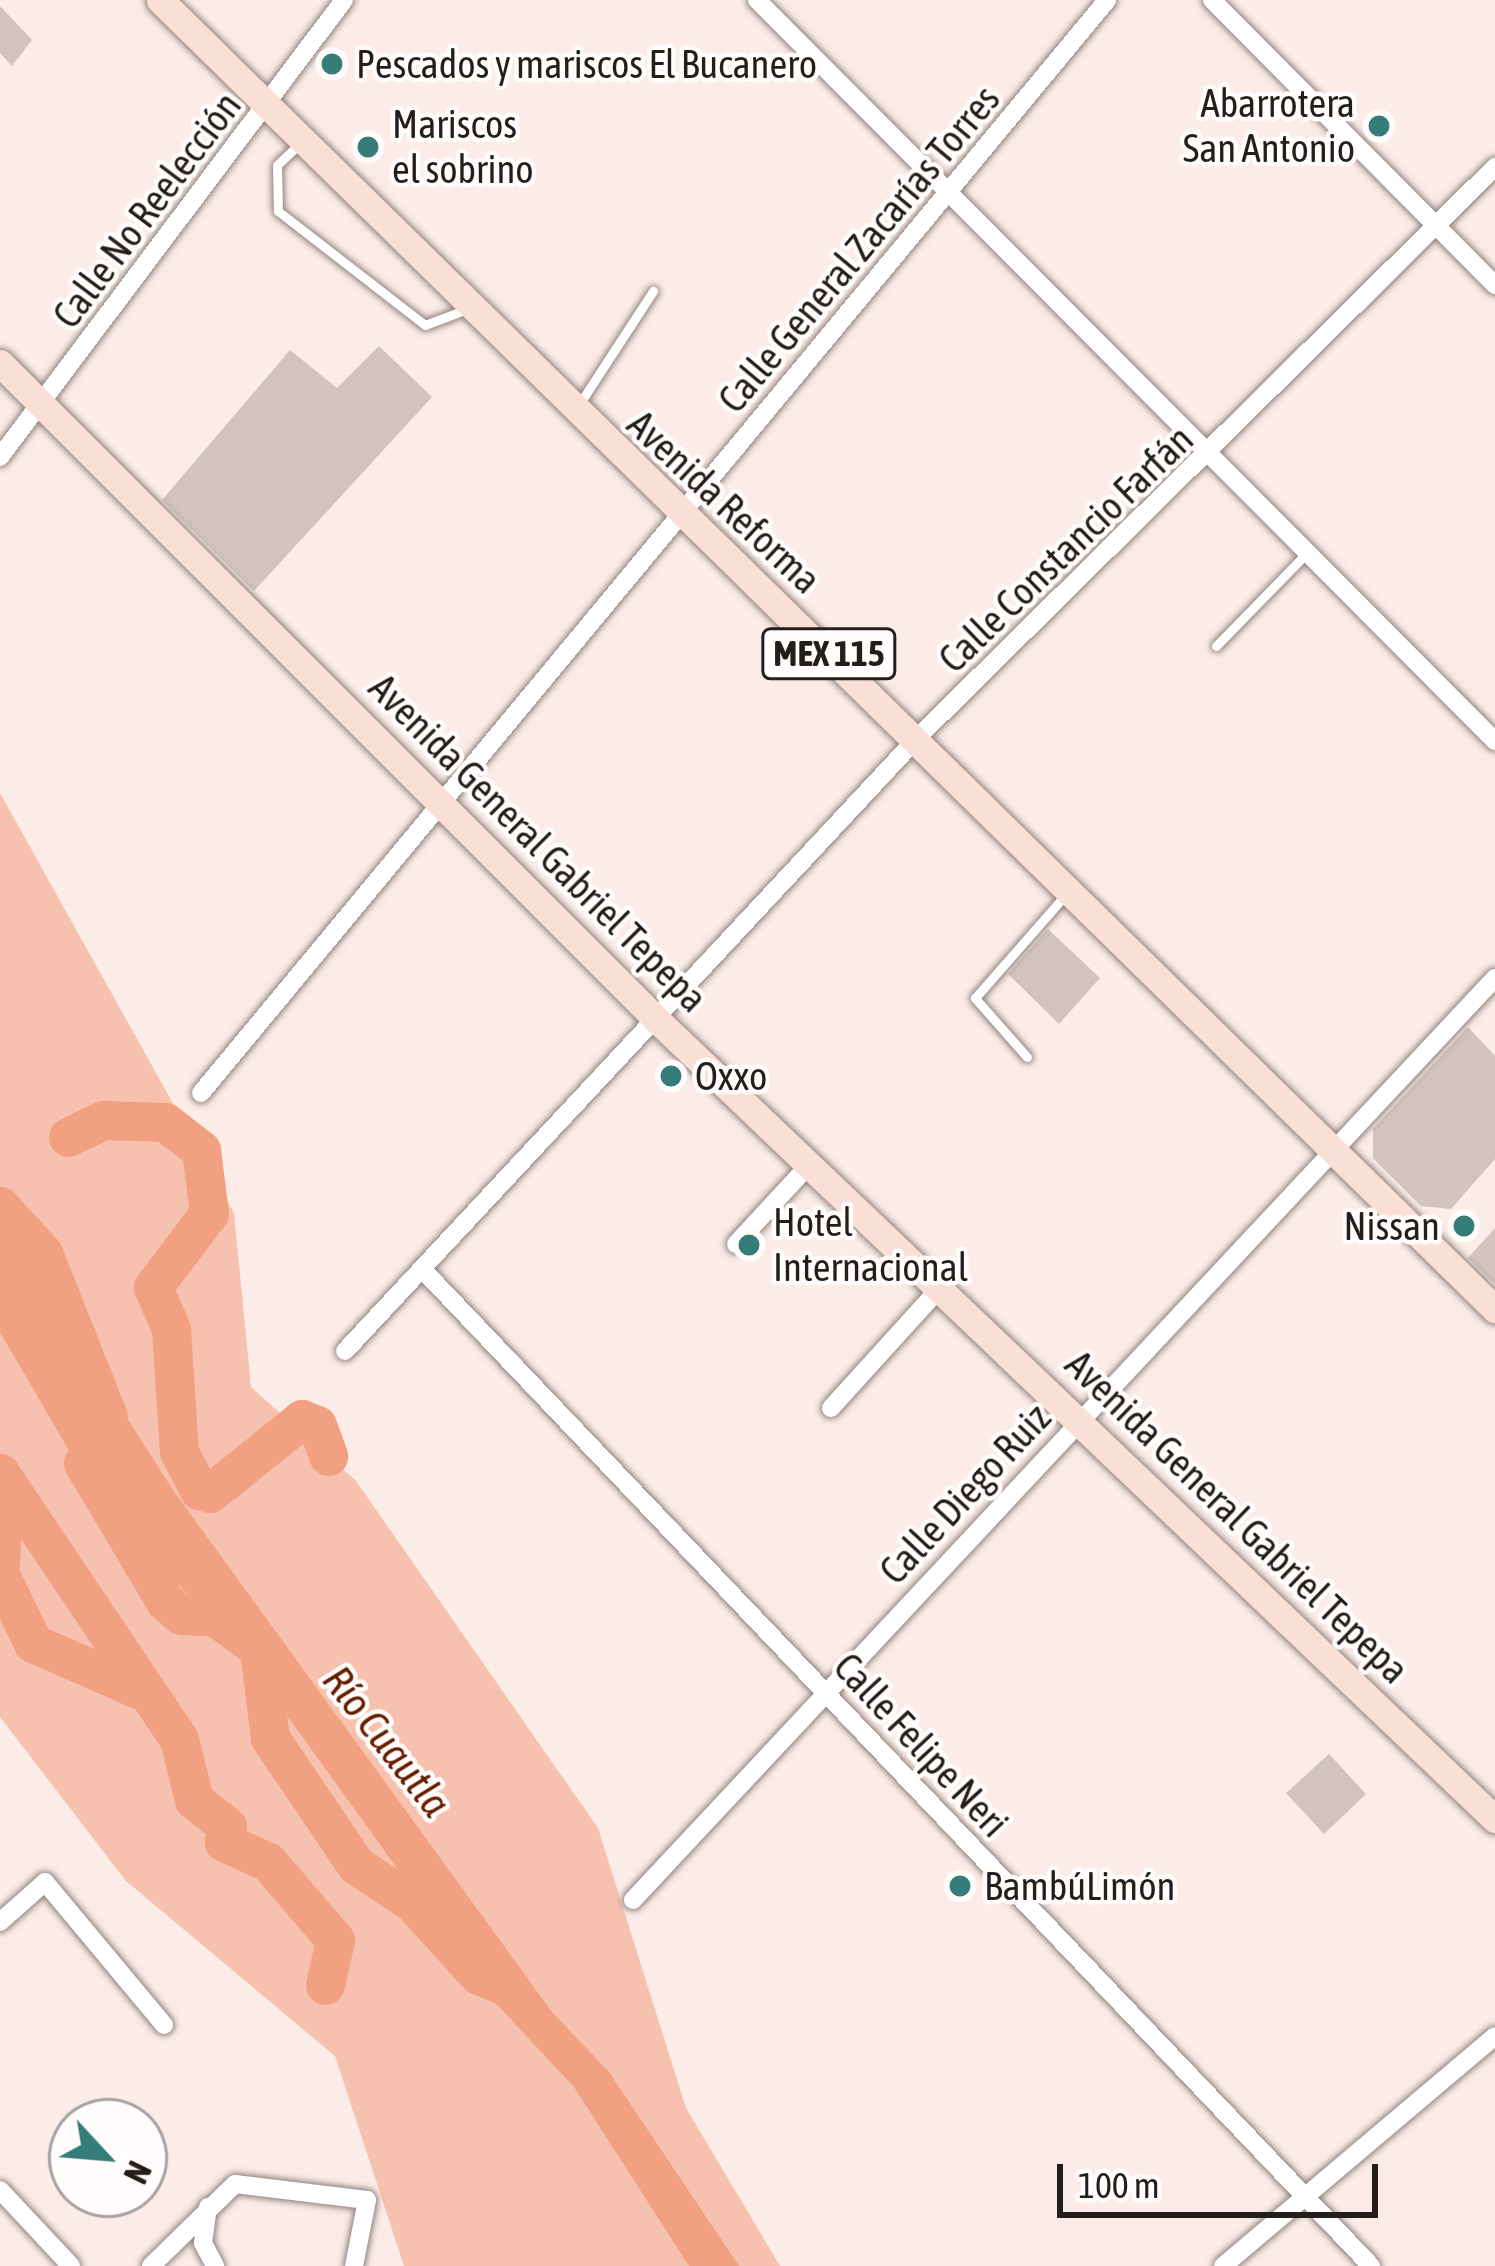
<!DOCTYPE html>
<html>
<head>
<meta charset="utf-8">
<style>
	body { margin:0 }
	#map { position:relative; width:1495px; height:2266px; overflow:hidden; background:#fbece7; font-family:"Asap Condensed",sans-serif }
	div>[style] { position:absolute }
	.green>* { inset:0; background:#f6c1ae }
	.water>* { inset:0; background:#f2a082 }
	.river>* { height:39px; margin:-19.5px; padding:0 19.5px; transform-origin:19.5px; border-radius:19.5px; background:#f2a082 }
	.building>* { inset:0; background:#d2c3be }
	.roads { filter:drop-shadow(0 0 3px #928580) drop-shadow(0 0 3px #928580) }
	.lane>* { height:9px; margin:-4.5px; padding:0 4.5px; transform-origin:4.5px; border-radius:4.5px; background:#fff }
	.street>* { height:18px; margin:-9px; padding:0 9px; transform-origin:9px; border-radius:9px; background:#fff }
	.primary>* { height:27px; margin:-13.5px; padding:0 13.5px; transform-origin:13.5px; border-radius:13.5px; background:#f9dfd6 }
	.dots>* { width:33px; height:33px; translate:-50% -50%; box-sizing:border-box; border:6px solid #fffcfb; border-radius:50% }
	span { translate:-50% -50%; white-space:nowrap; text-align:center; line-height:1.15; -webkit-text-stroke:9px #fffcfb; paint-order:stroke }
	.shield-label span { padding:3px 9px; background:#fffcfb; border:3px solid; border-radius:9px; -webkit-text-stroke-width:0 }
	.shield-label { font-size:36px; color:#231e1c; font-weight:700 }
	.poi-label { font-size:39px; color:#231e1c }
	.left { translate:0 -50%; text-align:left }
	.right { translate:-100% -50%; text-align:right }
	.street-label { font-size:39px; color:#231e1c }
	.water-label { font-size:42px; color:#661f00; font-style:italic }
	.north { position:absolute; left:48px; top:2098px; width:120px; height:120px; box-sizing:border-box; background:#fffcfb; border:3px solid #a7a3a2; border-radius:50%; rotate:116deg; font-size:33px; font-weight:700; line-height:48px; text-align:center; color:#231e1c }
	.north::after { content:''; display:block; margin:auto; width:42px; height:54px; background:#347d79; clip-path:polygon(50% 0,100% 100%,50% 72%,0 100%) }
	.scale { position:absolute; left:1057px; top:2164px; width:321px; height:54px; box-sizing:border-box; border:6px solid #231e1c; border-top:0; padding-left:15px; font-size:36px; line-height:42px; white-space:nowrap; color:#231e1c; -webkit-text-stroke:9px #fffcfb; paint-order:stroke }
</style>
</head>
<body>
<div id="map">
	<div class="green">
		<i style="clip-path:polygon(0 793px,234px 1213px,251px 1387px,356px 1481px,598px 1828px,686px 2108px,780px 2266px,404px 2266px,335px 2056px,126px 1881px,0 1717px)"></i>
	</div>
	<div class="water">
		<i style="clip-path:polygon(0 1219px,173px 1490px,552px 2012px,609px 2072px,739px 2266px,689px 2266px,574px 2087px,489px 1996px,240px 1650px,96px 1497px,0 1332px)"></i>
	</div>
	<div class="river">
		<i style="left:68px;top:1137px;width:39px;rotate:-26deg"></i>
		<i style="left:103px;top:1120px;width:62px;rotate:1.8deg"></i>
		<i style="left:165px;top:1122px;width:46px;rotate:37.9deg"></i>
		<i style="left:201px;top:1150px;width:64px;rotate:82.8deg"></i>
		<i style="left:209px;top:1213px;width:93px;rotate:127.1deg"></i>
		<i style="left:153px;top:1287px;width:46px;rotate:66.8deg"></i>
		<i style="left:171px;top:1329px;width:123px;rotate:86.3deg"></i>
		<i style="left:179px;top:1452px;width:43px;rotate:62.2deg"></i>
		<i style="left:199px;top:1490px;width:11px;rotate:15deg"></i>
		<i style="left:210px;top:1493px;width:118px;rotate:-38.8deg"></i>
		<i style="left:302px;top:1419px;width:16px;rotate:22deg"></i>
		<i style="left:317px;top:1425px;width:33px;rotate:70deg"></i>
		<i style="left:0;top:1206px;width:64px;rotate:47.5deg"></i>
		<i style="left:43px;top:1253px;width:175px;rotate:68.3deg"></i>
		<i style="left:83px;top:1463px;width:161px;rotate:59.3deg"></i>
		<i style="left:165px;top:1601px;width:21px;rotate:41deg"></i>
		<i style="left:181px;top:1615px;width:35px;rotate:3deg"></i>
		<i style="left:216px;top:1617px;width:54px;rotate:36.7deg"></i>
		<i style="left:259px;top:1649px;width:90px;rotate:83deg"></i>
		<i style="left:270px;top:1738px;width:153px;rotate:55.9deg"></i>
		<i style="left:356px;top:1865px;width:69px;rotate:33.7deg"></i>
		<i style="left:413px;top:1903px;width:97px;rotate:47.9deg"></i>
		<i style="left:478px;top:1975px;width:32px;rotate:22deg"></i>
		<i style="left:0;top:1473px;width:321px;rotate:56.1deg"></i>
		<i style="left:179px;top:1739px;width:63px;rotate:76.2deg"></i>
		<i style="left:194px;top:1800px;width:42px;rotate:38.2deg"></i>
		<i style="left:227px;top:1826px;width:16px;rotate:101deg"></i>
		<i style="left:224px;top:1842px;width:48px;rotate:24.4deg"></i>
		<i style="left:268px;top:1862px;width:103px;rotate:49.3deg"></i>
		<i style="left:335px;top:1940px;width:46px;rotate:102.5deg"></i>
		<i style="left:0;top:1563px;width:74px;rotate:-86.9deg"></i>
		<i style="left:0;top:1575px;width:76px;rotate:64.1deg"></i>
		<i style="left:33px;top:1643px;width:117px;rotate:23.7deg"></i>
	</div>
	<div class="building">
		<i style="clip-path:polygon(0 6px,32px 40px,12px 66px,0 53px)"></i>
		<i style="clip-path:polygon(379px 346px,432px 397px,254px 591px,162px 500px,290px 350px,337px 388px)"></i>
		<i style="clip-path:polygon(1048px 929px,1100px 978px,1059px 1024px,1008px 974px)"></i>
		<i style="clip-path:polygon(1468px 1027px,1495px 1056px,1495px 1159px,1451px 1209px,1421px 1206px,1373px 1158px,1373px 1129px)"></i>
		<i style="clip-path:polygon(1495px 1228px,1495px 1284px,1468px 1258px)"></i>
		<i style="clip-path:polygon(1329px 1754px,1366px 1794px,1324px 1834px,1286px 1793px)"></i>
	</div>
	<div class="roads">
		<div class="lane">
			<i style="left:299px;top:144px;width:30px;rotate:136deg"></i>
			<i style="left:277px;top:165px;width:46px;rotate:88.8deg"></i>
			<i style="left:278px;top:211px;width:186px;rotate:37.8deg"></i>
			<i style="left:425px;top:325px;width:45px;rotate:-20.9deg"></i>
			<i style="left:580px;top:403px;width:134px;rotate:-56.9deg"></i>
			<i style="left:1216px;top:646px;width:124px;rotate:-45.7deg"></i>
			<i style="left:1027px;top:1057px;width:79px;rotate:-131.4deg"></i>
			<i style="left:975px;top:998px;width:138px;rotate:-48.8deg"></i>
		</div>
		<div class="street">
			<i style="left:757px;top:0;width:1046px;rotate:45.12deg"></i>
			<i style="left:1212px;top:0;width:402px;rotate:45.2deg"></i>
			<i style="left:0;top:457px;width:572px;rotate:-53.03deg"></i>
			<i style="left:201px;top:1093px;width:1420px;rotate:-50.34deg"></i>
			<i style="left:736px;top:1244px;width:108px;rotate:-47.3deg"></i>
			<i style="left:423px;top:1270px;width:1375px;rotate:46.41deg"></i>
			<i style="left:345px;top:1351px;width:841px;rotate:-46.97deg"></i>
			<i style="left:919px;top:736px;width:810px;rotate:-44.65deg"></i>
			<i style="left:831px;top:1408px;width:161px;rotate:-47.8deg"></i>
			<i style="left:633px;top:1900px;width:1262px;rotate:-46.93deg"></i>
			<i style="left:0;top:1922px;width:60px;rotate:-41.6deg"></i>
			<i style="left:45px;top:1882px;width:186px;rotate:50.2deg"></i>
			<i style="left:0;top:2190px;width:104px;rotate:46.9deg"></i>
			<i style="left:208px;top:2207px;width:36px;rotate:98deg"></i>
			<i style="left:203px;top:2243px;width:26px;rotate:62deg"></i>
			<i style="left:151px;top:2266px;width:117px;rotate:-44.3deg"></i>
			<i style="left:235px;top:2184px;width:133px;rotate:6.9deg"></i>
			<i style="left:367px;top:2200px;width:67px;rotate:101.1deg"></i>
			<i style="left:1223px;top:2266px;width:356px;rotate:-40.2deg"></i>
		</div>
		<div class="primary">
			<i style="left:160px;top:0;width:1870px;rotate:44.44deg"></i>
			<i style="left:0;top:363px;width:929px;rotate:45deg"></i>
			<i style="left:657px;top:1020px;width:1158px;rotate:43.64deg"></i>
		</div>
	</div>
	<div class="dots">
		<i style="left:332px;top:64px;background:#347d79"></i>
		<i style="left:1379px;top:126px;background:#347d79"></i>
		<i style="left:368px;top:147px;background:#347d79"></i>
		<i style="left:671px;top:1076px;background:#347d79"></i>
		<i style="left:1464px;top:1226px;background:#347d79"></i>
		<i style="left:749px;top:1245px;background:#347d79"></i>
		<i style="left:960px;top:1886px;background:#347d79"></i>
	</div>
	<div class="shield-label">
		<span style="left:829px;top:654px">MEX 115</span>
	</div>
	<div class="poi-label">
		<span class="left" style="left:356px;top:64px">Pescados y mariscos El Bucanero</span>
		<span class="right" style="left:1355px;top:126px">Abarrotera<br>San Antonio</span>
		<span class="left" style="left:392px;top:147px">Mariscos<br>el sobrino</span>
		<span class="left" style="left:695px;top:1076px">Oxxo</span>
		<span class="left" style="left:773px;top:1245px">Hotel<br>Internacional</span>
		<span class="right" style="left:1440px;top:1226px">Nissan</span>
		<span class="left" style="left:984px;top:1886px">BambúLimón</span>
	</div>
	<div class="street-label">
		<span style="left:147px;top:210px;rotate:-53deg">Calle No Reelección</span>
		<span style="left:859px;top:249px;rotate:-50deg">Calle General Zacarías Torres</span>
		<span style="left:724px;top:502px;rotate:43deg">Avenida Reforma</span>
		<span style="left:1066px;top:549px;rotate:-44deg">Calle Constancio Farfán</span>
		<span style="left:538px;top:843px;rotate:45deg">Avenida General Gabriel Tepepa</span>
		<span style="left:965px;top:1494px;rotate:-47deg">Calle Diego Ruiz</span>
		<span style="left:1237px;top:1517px;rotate:44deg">Avenida General Gabriel Tepepa</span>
		<span style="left:921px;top:1745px;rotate:47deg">Calle Felipe Neri</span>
	</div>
	<div class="water-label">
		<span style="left:387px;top:1741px;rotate:52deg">Río Cuautla</span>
	</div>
	<div class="north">N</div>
	<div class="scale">100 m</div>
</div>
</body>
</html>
